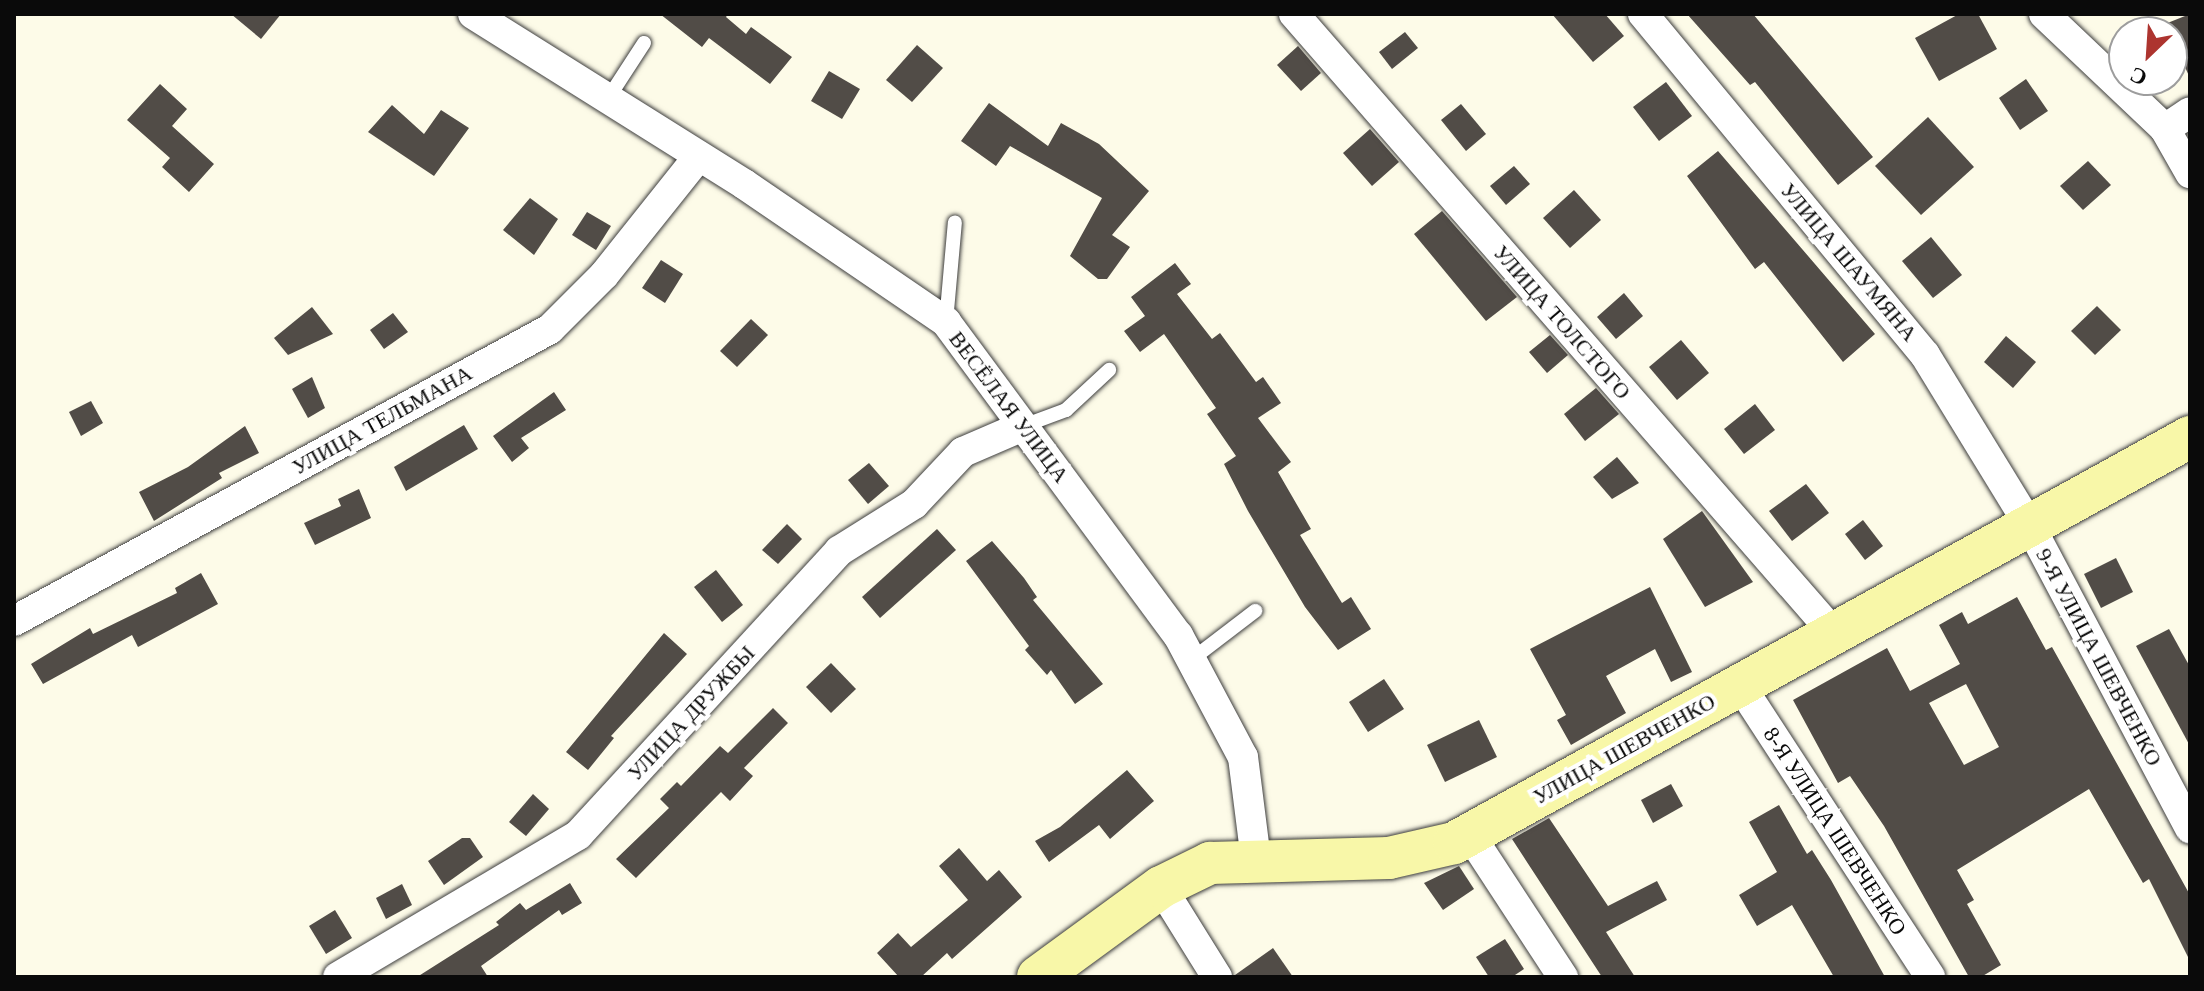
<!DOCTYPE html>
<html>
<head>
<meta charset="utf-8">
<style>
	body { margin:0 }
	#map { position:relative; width:2204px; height:991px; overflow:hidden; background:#fdfbe8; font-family:Georgia,serif }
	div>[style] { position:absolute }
	.building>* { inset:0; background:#514c47 }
	.roads { filter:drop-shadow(0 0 2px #3d3d3d) drop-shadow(0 0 2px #3d3d3d) }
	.lane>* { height:14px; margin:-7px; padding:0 7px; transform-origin:7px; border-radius:7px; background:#fff }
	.street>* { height:30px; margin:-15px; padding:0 15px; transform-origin:15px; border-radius:15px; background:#fff }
	.secondary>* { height:42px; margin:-21px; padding:0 21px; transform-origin:21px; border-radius:21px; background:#f8f7a8 }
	span { translate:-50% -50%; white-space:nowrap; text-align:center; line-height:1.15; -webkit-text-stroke:8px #fff; paint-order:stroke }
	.street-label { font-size:22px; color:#0a0a0a }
	.frame { position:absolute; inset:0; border:16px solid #0a0a0a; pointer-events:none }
	.north { position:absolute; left:2108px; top:16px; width:80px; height:80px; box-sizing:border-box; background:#fff; border:2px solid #9d9d9d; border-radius:50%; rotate:205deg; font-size:22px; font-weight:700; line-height:32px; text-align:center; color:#0a0a0a }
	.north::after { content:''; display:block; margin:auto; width:28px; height:36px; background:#ad342f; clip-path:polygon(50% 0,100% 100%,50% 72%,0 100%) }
</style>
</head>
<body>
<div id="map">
	<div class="building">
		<i style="clip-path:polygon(231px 14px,281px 14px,261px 39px)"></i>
		<i style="clip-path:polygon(660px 14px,728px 14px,726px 17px,746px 34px,751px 27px,792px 57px,770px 84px,709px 38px,702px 47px)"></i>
		<i style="clip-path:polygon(1552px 14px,1605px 14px,1624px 36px,1593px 62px)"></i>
		<i style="clip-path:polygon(1687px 14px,1753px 14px,1873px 157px,1838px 185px,1755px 82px,1750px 85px)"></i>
		<i style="clip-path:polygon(1959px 14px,1978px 14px,1997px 49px,1939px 81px,1915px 38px)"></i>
		<i style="clip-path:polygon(2190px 14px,2190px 78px,2165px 24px)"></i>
		<i style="clip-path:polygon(1405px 32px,1418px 48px,1392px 69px,1379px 52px)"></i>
		<i style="clip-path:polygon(917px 45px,943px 68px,912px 102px,886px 80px)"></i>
		<i style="clip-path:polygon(1298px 46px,1321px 73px,1301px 91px,1277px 65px)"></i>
		<i style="clip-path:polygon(829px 71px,860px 89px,842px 119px,811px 101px)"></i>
		<i style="clip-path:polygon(2026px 79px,2048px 111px,2020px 130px,1999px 98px)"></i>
		<i style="clip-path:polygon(1666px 82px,1692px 116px,1659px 141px,1633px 107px)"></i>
		<i style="clip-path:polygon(160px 84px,187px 109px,172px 126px,214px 164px,189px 192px,162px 167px,170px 158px,127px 120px)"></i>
		<i style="clip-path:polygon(989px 103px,1048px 146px,1061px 123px,1099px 144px,1149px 191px,1112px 235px,1130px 247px,1107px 279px,1098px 279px,1070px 256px,1102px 198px,1010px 146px,996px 166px,961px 141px)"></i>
		<i style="clip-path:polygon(1461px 104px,1486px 134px,1466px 151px,1441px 120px)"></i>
		<i style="clip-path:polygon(392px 105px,424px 134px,441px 110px,469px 128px,434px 176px,368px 132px)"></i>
		<i style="clip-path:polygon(1928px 117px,1974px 167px,1921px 215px,1875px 166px)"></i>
		<i style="clip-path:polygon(1370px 129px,1399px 162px,1372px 186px,1343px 153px)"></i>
		<i style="clip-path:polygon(1718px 151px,1875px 334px,1843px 362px,1764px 262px,1755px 269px,1687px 176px)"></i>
		<i style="clip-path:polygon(2088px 161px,2111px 185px,2083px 210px,2060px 186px)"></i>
		<i style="clip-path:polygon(1514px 166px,1530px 184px,1506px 205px,1490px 186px)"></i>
		<i style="clip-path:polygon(1574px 190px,1601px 220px,1570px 248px,1543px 218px)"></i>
		<i style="clip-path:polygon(530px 198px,558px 219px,534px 255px,503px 230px)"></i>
		<i style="clip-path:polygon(1442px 211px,1517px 297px,1486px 321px,1414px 234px)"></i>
		<i style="clip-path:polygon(587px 212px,611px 226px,596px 250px,572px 235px)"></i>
		<i style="clip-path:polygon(1931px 237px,1962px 275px,1933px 298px,1902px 261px)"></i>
		<i style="clip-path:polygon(661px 260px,683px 274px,665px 303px,642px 288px)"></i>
		<i style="clip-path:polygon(1175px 263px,1191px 284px,1177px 294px,1212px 339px,1220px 333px,1256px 382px,1263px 377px,1281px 403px,1258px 418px,1291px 462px,1278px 472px,1311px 529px,1300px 535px,1342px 603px,1351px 597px,1371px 629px,1338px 650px,1305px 607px,1248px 511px,1224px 464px,1236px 456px,1207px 414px,1216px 408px,1164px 334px,1140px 352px,1124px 331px,1145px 316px,1131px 297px)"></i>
		<i style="clip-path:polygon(1624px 293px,1643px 316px,1616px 339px,1597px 317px)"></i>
		<i style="clip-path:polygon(2097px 306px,2121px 330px,2095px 355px,2071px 331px)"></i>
		<i style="clip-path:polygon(312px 307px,333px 334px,288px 355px,274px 338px)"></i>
		<i style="clip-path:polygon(393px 313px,408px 332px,384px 349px,370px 330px)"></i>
		<i style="clip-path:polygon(751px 319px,768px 335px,737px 367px,720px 351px)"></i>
		<i style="clip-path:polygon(1550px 335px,1568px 355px,1547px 373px,1529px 352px)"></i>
		<i style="clip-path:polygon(2006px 336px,2036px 362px,2013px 388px,1984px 362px)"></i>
		<i style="clip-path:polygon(1681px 340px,1709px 373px,1677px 400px,1649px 367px)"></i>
		<i style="clip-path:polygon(312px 377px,325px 408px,308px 418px,292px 389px)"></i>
		<i style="clip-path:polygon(1596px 388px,1619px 414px,1585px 441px,1564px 414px)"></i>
		<i style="clip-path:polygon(554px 392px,566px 410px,521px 438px,529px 448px,512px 462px,493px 436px)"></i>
		<i style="clip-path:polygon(91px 401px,103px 423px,81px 436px,69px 412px)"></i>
		<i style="clip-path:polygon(1755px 404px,1775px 430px,1744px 454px,1724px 429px)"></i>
		<i style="clip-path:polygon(464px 425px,478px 449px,406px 491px,394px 467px)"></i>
		<i style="clip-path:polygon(245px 426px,259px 453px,219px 473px,222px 478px,154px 521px,139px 492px,188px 467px)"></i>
		<i style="clip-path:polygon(1617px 457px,1639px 483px,1612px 499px,1593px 477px)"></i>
		<i style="clip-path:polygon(869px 463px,889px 486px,868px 504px,848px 480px)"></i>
		<i style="clip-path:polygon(1806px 484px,1829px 513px,1792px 541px,1769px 511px)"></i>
		<i style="clip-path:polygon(359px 489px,371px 518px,315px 545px,304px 523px,341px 506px,338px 499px)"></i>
		<i style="clip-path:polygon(1702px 511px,1753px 582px,1705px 607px,1663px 539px)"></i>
		<i style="clip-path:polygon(1863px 520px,1883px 546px,1865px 560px,1845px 534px)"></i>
		<i style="clip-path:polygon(787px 524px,802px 539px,778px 564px,762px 550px)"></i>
		<i style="clip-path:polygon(937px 529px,956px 550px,880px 618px,862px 597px)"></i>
		<i style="clip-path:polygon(992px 541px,1024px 578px,1037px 597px,1033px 600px,1103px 684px,1075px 704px,1051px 670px,1047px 675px,1025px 650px,1029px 646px,966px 561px)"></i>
		<i style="clip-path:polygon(2116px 558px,2133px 592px,2101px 608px,2084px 574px)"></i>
		<i style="clip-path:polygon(716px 570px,743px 605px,722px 622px,694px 587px)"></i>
		<i style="clip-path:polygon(201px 573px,218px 604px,138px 647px,132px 635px,43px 684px,31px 664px,90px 628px,93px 634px,177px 593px,175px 588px)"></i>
		<i style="clip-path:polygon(1650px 587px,1692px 672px,1671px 682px,1655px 649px,1606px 676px,1626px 713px,1571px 745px,1557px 720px,1566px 715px,1530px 649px)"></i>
		<i style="clip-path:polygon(evenodd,2017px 597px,2046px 650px,2052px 647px,2190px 895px,2190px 961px,2149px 879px,2143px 883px,2089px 789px,1957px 870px,1974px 900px,1967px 904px,2001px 965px,1981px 977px,1969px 977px,1884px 826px,1850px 776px,1838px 783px,1793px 700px,1887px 648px,1910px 691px,1960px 664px,1939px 625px,1962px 612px,1968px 624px,2017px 597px,1966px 684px,1999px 747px,1964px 765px,1929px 703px,1966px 684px)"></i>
		<i style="clip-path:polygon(2169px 629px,2190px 667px,2190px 746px,2136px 646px)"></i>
		<i style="clip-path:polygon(664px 633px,687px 654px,611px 736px,614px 738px,588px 770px,566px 752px)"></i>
		<i style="clip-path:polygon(831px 663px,856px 689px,831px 713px,806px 687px)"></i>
		<i style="clip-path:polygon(1384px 679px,1404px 709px,1368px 732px,1349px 702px)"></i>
		<i style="clip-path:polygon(773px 708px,788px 723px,744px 768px,753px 776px,730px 801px,721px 792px,636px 878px,616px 859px,669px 808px,660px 799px,677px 782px,681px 786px,720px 746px,728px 753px)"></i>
		<i style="clip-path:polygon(1479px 720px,1497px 757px,1445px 782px,1427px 745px)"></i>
		<i style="clip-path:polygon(1127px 770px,1154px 801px,1110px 839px,1099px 825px,1049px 862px,1035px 841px,1060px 827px)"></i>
		<i style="clip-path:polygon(1671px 784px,1683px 806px,1653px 823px,1641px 800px)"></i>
		<i style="clip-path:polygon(533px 794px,549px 809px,526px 836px,509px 822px)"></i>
		<i style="clip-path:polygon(1779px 805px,1807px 854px,1812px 850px,1831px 880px,1885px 977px,1834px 977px,1792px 905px,1757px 926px,1739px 895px,1777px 872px,1749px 822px)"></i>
		<i style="clip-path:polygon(1549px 818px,1608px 906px,1657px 881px,1667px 900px,1606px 932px,1635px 977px,1602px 977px,1512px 839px)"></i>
		<i style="clip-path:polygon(462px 838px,470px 838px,483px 857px,444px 885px,428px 861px)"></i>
		<i style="clip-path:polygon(959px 848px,987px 881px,999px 870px,1022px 897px,952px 959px,947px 953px,921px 977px,899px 977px,877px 953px,898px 933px,911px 947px,968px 900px,939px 866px)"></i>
		<i style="clip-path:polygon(1459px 866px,1474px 889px,1443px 910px,1424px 883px)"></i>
		<i style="clip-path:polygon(570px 883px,582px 903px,562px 915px,559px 910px,481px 966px,488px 977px,417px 977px,499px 925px,496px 922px,520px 903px,526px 910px)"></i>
		<i style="clip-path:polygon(402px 884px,412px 905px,386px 919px,376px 898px)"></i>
		<i style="clip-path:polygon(335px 910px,352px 938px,326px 954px,309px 926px)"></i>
		<i style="clip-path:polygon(1505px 939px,1524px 969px,1512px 977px,1489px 977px,1476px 957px)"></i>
		<i style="clip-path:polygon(1273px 948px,1293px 977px,1235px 977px,1235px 975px)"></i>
	</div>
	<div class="roads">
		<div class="lane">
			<i style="left:607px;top:100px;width:68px;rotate:-57deg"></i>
			<i style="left:946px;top:322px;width:100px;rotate:-84.9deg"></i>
			<i style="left:1023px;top:426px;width:46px;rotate:-20.4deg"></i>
			<i style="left:1066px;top:410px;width:59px;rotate:-42.9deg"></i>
			<i style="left:1191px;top:660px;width:81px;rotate:-37.4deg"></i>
		</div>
		<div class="street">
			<i style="left:473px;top:14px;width:320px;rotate:32.1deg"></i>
			<i style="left:744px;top:184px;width:245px;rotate:34.3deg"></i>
			<i style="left:946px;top:322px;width:390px;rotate:53.5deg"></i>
			<i style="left:1178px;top:635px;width:138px;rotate:62deg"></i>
			<i style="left:1243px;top:757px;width:104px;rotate:82.8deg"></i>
			<i style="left:1294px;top:14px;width:817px;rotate:48.92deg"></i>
			<i style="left:1643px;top:14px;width:442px;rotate:50.4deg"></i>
			<i style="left:1925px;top:355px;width:203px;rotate:58.5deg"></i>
			<i style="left:2031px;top:528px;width:340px;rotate:62.1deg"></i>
			<i style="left:2044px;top:14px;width:167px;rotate:43.5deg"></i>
			<i style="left:2165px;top:129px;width:51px;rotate:60.4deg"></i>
			<i style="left:2165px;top:129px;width:30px;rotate:-34deg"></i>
			<i style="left:14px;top:621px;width:610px;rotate:-28.58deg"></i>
			<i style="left:550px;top:329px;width:76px;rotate:-45deg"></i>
			<i style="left:604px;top:275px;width:152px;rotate:-51.4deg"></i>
			<i style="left:1740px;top:685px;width:348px;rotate:56.9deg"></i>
			<i style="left:1470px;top:835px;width:170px;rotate:56.8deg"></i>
			<i style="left:1161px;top:887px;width:106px;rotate:58.1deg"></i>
			<i style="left:338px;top:977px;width:279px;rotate:-30.6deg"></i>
			<i style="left:578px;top:835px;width:386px;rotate:-47.4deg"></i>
			<i style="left:839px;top:551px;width:89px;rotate:-32.1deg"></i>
			<i style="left:914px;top:504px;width:71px;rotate:-46.7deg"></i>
			<i style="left:963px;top:452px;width:65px;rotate:-23.4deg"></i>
		</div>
		<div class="secondary">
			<i style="left:1038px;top:977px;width:152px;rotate:-36.2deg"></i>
			<i style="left:1161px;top:887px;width:55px;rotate:-26.1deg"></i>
			<i style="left:1210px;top:863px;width:179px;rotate:-1.6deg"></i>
			<i style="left:1389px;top:858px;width:67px;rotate:-13deg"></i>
			<i style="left:1454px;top:843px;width:841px;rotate:-28.88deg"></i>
		</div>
	</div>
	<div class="street-label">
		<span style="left:1849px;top:262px;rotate:50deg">УЛИЦА ШАУМЯНА</span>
		<span style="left:1562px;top:322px;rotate:49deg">УЛИЦА ТОЛСТОГО</span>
		<span style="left:1009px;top:407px;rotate:53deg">ВЕСЁЛАЯ УЛИЦА</span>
		<span style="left:382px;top:420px;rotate:-29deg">УЛИЦА ТЕЛЬМАНА</span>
		<span style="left:2099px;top:657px;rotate:62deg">9-Я УЛИЦА ШЕВЧЕНКО</span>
		<span style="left:691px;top:713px;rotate:-47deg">УЛИЦА ДРУЖБЫ</span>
		<span style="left:1624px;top:749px;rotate:-29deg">УЛИЦА ШЕВЧЕНКО</span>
		<span style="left:1835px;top:831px;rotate:57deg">8-Я УЛИЦА ШЕВЧЕНКО</span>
	</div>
	<div class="frame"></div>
	<div class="north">С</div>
</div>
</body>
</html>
